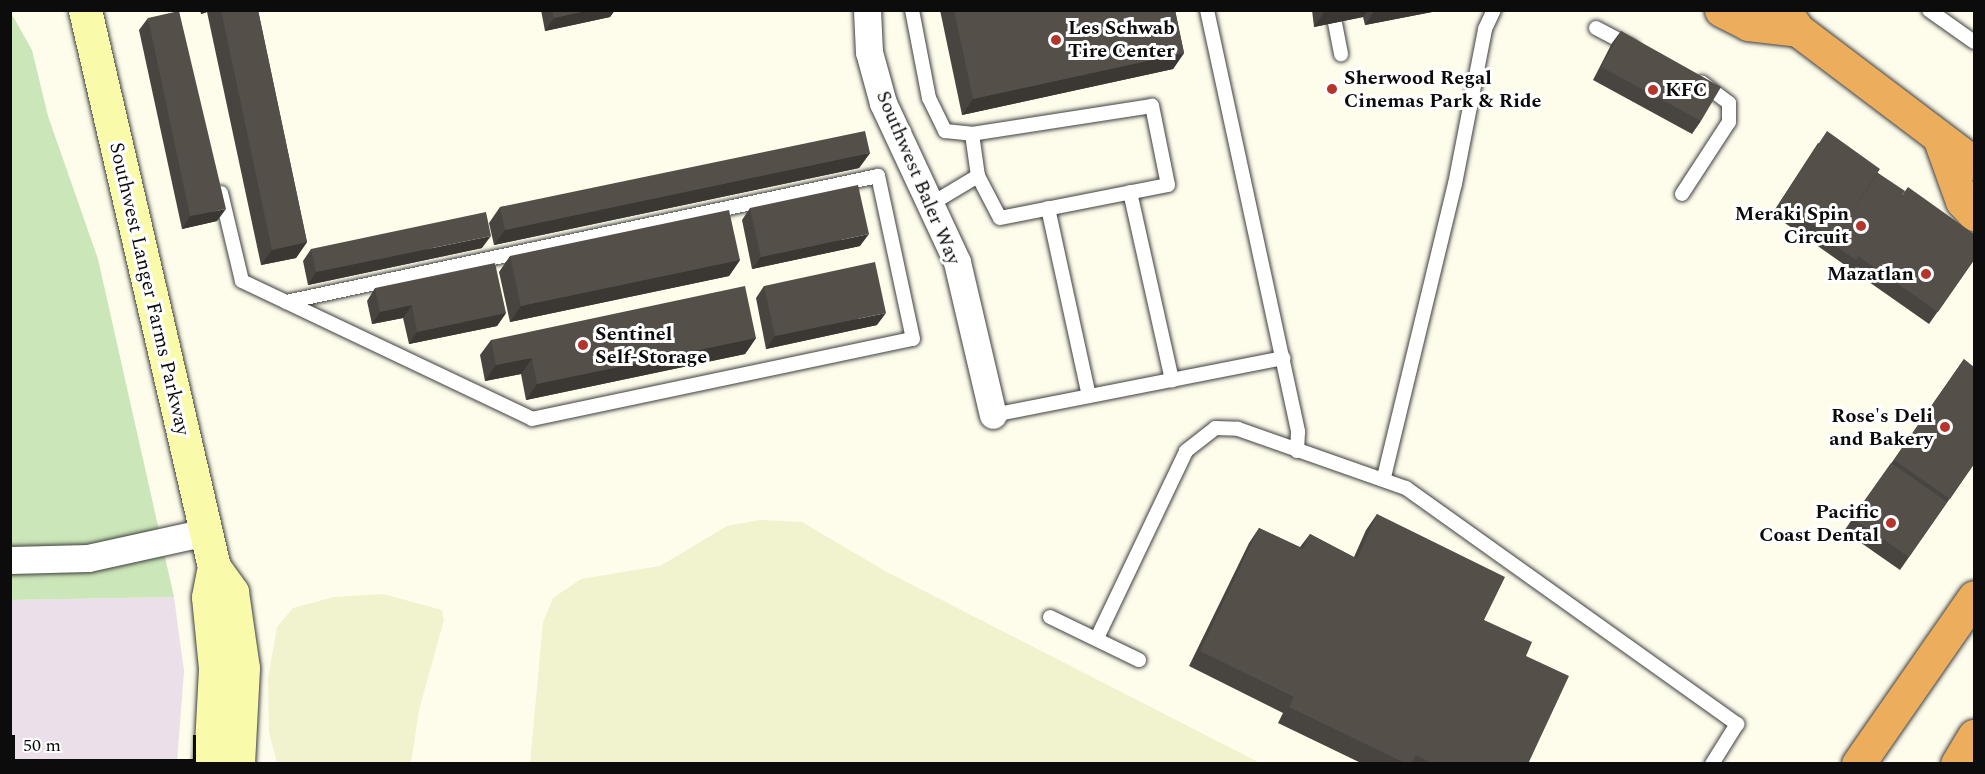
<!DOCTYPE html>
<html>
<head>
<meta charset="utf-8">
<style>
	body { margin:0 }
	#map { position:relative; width:1985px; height:774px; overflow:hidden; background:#fefdec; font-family:Spectral,serif }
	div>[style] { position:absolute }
	.industrial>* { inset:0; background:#ebe0ea }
	.farmland>* { inset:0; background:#f1f2ce }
	.green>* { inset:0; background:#cbe6b8 }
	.roads { filter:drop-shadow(0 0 2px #3f3f3f) drop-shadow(0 0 2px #3f3f3f) }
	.lane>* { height:14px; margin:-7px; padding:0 7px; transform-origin:7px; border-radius:7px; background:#fff }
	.street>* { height:27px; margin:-13.5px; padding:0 13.5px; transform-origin:13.5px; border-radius:13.5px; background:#fff }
	.secondary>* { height:33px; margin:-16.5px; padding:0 16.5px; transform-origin:16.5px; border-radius:16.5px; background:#fafaab }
	.highway>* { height:33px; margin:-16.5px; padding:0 16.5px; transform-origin:16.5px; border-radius:16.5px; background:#ecae5c }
	.wall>* { inset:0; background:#48443f }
	.shaded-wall>* { inset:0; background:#3b3733 }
	.building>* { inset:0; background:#544f49 }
	.dots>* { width:16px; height:16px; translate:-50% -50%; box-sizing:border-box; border:3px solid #fff; border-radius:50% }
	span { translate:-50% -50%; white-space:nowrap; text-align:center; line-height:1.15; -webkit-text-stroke:6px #fff; paint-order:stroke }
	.poi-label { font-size:20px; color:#0c0c0c; font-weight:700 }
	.left { translate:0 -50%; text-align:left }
	.right { translate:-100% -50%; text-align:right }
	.street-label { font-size:20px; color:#0c0c0c }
	.frame { position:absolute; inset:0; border:12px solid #0c0c0c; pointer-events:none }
	.scale { position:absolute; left:12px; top:735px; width:184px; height:27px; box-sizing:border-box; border:3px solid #0c0c0c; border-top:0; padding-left:8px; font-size:18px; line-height:21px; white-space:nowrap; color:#0c0c0c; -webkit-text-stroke:4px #fff; paint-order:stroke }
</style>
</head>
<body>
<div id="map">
	<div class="industrial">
		<i style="clip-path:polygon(174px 597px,184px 671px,177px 763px,11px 763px,10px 600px)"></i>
	</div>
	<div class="farmland">
		<i style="clip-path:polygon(760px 520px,802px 522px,885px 571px,1260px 763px,530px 763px,543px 622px,553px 598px,581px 579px,660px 566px,727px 526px)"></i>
		<i style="clip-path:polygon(383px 594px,442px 610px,444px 620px,419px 710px,411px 763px,277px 763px,269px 732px,268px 679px,277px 627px,293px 608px,334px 597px)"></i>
	</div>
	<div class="green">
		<i style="clip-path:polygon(10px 11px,32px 50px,48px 116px,98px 259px,174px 597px,11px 600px)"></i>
	</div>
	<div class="roads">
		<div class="lane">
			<i style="left:912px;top:10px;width:90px;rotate:79.1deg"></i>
			<i style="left:929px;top:98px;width:37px;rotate:64deg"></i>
			<i style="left:945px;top:131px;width:27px;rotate:6deg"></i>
			<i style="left:1207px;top:10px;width:432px;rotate:77.8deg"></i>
			<i style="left:1298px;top:432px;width:19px;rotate:93deg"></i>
			<i style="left:1929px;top:10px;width:55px;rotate:35.4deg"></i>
			<i style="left:1335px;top:23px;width:32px;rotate:79deg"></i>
			<i style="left:1596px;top:28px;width:41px;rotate:27.8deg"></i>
			<i style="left:1130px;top:192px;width:193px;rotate:77.4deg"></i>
			<i style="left:221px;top:193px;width:90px;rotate:76.6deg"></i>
			<i style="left:242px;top:281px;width:321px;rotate:25.4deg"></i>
			<i style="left:532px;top:419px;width:389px;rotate:-11.9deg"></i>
			<i style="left:913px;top:339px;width:167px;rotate:-102.1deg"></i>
			<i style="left:878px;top:176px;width:605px;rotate:167.98deg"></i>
			<i style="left:1682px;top:194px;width:86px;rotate:-56.9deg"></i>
			<i style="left:1729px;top:122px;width:19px;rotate:-90deg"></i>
			<i style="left:1729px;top:103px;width:34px;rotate:-143deg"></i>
			<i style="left:931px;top:204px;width:55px;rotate:-30.8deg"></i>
			<i style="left:978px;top:176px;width:47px;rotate:62.4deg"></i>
			<i style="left:1000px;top:218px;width:171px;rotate:-11.1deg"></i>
			<i style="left:1168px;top:185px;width:81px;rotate:-101.4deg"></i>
			<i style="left:1152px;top:106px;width:182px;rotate:171.2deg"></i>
			<i style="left:972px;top:134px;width:42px;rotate:81.9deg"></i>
			<i style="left:1048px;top:208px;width:192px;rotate:77.7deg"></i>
			<i style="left:993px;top:415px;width:296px;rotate:-11.1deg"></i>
			<i style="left:1384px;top:477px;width:301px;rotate:-76.4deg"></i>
			<i style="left:1455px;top:184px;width:158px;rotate:-79deg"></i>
			<i style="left:1485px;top:29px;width:21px;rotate:-65deg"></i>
			<i style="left:1050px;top:617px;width:99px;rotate:25.8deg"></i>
			<i style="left:1097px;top:638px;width:207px;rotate:-64.5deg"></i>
			<i style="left:1186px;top:451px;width:37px;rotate:-38deg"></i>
			<i style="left:1215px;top:428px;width:23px;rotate:2deg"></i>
			<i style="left:1238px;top:429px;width:178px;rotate:19.4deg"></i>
			<i style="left:1406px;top:488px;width:407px;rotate:35.5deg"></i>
			<i style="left:1737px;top:724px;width:47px;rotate:122deg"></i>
		</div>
		<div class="street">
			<i style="left:867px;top:10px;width:42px;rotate:87.3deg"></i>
			<i style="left:869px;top:52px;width:53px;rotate:74.6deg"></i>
			<i style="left:883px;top:103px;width:175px;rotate:65deg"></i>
			<i style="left:957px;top:262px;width:157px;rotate:76.8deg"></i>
			<i style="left:10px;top:560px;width:78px;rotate:-1.5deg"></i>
			<i style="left:88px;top:558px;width:121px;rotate:-12.4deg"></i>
		</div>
		<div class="secondary">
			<i style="left:85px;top:10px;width:572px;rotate:76.96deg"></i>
			<i style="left:214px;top:567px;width:31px;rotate:54deg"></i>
			<i style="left:232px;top:592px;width:77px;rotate:81.8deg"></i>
			<i style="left:243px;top:668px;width:96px;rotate:93deg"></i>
			<i style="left:210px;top:764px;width:96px;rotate:-87deg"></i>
			<i style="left:215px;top:668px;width:71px;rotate:-95.6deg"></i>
			<i style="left:208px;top:597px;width:31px;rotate:-79deg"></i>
		</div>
		<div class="highway">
			<i style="left:1721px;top:10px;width:30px;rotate:27deg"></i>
			<i style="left:1748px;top:24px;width:50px;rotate:6.8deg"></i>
			<i style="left:1784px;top:10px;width:24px;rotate:55deg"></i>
			<i style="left:1798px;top:30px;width:221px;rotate:37.1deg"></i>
			<i style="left:1940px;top:140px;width:65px;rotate:70.2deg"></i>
			<i style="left:1962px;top:201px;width:18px;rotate:47deg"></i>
			<i style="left:1858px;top:764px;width:203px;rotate:-55.2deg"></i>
			<i style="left:1957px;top:764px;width:33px;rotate:-59deg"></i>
		</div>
	</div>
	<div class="wall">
		<i style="clip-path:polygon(200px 10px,258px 10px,307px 242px,296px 258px,261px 265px,207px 12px,201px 14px)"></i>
		<i style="clip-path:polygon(541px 10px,615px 10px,610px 17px,545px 31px)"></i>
		<i style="clip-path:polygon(940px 10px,1175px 10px,1184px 53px,1173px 69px,962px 115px)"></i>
		<i style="clip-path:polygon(1312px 10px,1434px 10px,1432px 12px,1365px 25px,1363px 17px,1314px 27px)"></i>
		<i style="clip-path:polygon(148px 18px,217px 221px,182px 229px,139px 30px)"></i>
		<i style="clip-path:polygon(1621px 31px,1701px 121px,1692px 134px,1593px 80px,1612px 43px)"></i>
		<i style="clip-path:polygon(1818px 143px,1878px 173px,1974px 260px,1929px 324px,1772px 214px)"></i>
		<i style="clip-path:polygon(870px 153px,859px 168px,494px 245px,489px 223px,500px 207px)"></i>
		<i style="clip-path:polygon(750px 208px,860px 246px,752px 269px,742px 220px)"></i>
		<i style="clip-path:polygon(482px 248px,308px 285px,303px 261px,311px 249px)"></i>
		<i style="clip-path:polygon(510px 256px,740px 260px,729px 276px,510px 322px,499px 272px)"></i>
		<i style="clip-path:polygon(764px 286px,877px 325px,766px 349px,756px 298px)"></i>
		<i style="clip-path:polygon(375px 288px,506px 313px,497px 326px,409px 344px,403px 318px,372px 324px,367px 301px)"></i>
		<i style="clip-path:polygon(756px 338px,745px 354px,526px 400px,521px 374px,485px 381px,480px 355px,491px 340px)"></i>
		<i style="clip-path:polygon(1964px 359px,1974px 464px,1900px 570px,1844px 531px)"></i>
		<i style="clip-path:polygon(1377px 514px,1484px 620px,1526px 656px,1528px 764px,1363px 764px,1278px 723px,1283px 713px,1189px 666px,1249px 543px,1259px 528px,1300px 547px,1310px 534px,1354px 557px,1366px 530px)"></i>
	</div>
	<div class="shaded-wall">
		<i style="clip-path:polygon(203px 10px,209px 10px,207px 12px,201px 14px)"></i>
		<i style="clip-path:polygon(591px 10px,615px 10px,610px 17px,545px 31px,554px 18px)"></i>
		<i style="clip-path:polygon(1327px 10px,1368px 10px,1363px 17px,1314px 27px,1325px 11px)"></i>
		<i style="clip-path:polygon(1375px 10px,1434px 10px,1432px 12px,1365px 25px)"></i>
		<i style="clip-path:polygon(1184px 53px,1173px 69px,962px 115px,973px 99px)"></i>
		<i style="clip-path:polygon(870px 153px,859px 168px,494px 245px,505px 230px)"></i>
		<i style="clip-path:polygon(226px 209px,217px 221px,182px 229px,190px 216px)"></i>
		<i style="clip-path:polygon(869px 234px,860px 246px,752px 269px,761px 257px)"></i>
		<i style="clip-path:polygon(491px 236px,482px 248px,308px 285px,316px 272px)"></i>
		<i style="clip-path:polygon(307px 242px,296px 258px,261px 265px,272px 250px)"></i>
		<i style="clip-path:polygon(740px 260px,729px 276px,510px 322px,521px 306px)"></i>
		<i style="clip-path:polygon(412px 305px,403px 318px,372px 324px,380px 312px)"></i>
		<i style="clip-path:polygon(506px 313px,497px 326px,409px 344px,417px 332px)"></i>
		<i style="clip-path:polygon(886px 313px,877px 325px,766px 349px,775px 336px)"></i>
		<i style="clip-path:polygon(756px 338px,745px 354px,526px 400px,537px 384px)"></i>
		<i style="clip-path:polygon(532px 358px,521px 374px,485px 381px,496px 365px)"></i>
	</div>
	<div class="building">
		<i style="clip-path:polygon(221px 10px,258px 10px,307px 242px,272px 250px)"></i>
		<i style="clip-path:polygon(552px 10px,591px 10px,554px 18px)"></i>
		<i style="clip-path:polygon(954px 10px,1175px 10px,1184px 53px,973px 99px)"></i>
		<i style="clip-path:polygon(179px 11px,226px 209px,190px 216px,148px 18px)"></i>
		<i style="clip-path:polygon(1621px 31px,1721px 87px,1701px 121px,1601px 67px)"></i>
		<i style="clip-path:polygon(865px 131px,870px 153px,505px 230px,500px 207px)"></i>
		<i style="clip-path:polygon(1827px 131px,1880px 169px,1834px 239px,1780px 202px)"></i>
		<i style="clip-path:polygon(1878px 173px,1905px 191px,1856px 260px,1831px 243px)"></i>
		<i style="clip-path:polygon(858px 185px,869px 234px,761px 257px,750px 208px)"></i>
		<i style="clip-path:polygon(1908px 187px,1974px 234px,1974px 260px,1938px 312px,1858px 256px)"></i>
		<i style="clip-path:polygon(729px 210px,740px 260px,521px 306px,510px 256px)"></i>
		<i style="clip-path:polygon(486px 212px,491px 236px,316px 272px,311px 249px)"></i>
		<i style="clip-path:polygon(875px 262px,886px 313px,775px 336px,764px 286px)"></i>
		<i style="clip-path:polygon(495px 263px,506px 313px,417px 332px,412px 305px,380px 312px,375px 288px)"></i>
		<i style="clip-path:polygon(745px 286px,756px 338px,537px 384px,532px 358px,496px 365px,491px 340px)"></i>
		<i style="clip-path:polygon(1964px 359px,1974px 367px,1974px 464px,1950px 499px,1894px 460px)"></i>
		<i style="clip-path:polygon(1891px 463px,1947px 502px,1909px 557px,1852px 518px)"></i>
		<i style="clip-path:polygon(1377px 514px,1505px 577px,1484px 620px,1532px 642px,1526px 656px,1569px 676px,1528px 764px,1434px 764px,1416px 755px,1411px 764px,1407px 764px,1289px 707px,1294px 697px,1200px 651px,1259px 528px,1303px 549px,1310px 534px,1357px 559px)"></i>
	</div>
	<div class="dots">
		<i style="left:1056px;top:40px;background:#b4352c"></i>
		<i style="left:1332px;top:89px;background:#b4352c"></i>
		<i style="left:1653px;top:90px;background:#b4352c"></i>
		<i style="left:1861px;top:226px;background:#b4352c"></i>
		<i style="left:1926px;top:274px;background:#b4352c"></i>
		<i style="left:583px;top:345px;background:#b4352c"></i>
		<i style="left:1945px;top:427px;background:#b4352c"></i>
		<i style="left:1891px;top:523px;background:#b4352c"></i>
	</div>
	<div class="poi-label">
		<span class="left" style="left:1068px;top:40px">Les Schwab<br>Tire Center</span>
		<span class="left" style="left:1344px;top:90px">Sherwood Regal<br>Cinemas Park &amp; Ride</span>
		<span class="left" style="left:1665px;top:90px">KFC</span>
		<span class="right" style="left:1849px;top:226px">Meraki Spin<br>Circuit</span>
		<span class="right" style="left:1914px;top:274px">Mazatlan</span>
		<span class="left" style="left:595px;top:346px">Sentinel<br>Self-Storage</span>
		<span class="right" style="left:1933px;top:428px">Rose's Deli<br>and Bakery</span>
		<span class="right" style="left:1879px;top:524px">Pacific<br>Coast Dental</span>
	</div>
	<div class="street-label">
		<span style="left:918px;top:178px;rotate:67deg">Southwest Baler Way</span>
		<span style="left:149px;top:289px;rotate:77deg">Southwest Langer Farms Parkway</span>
	</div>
	<div class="frame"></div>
	<div class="scale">50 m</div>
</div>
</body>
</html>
